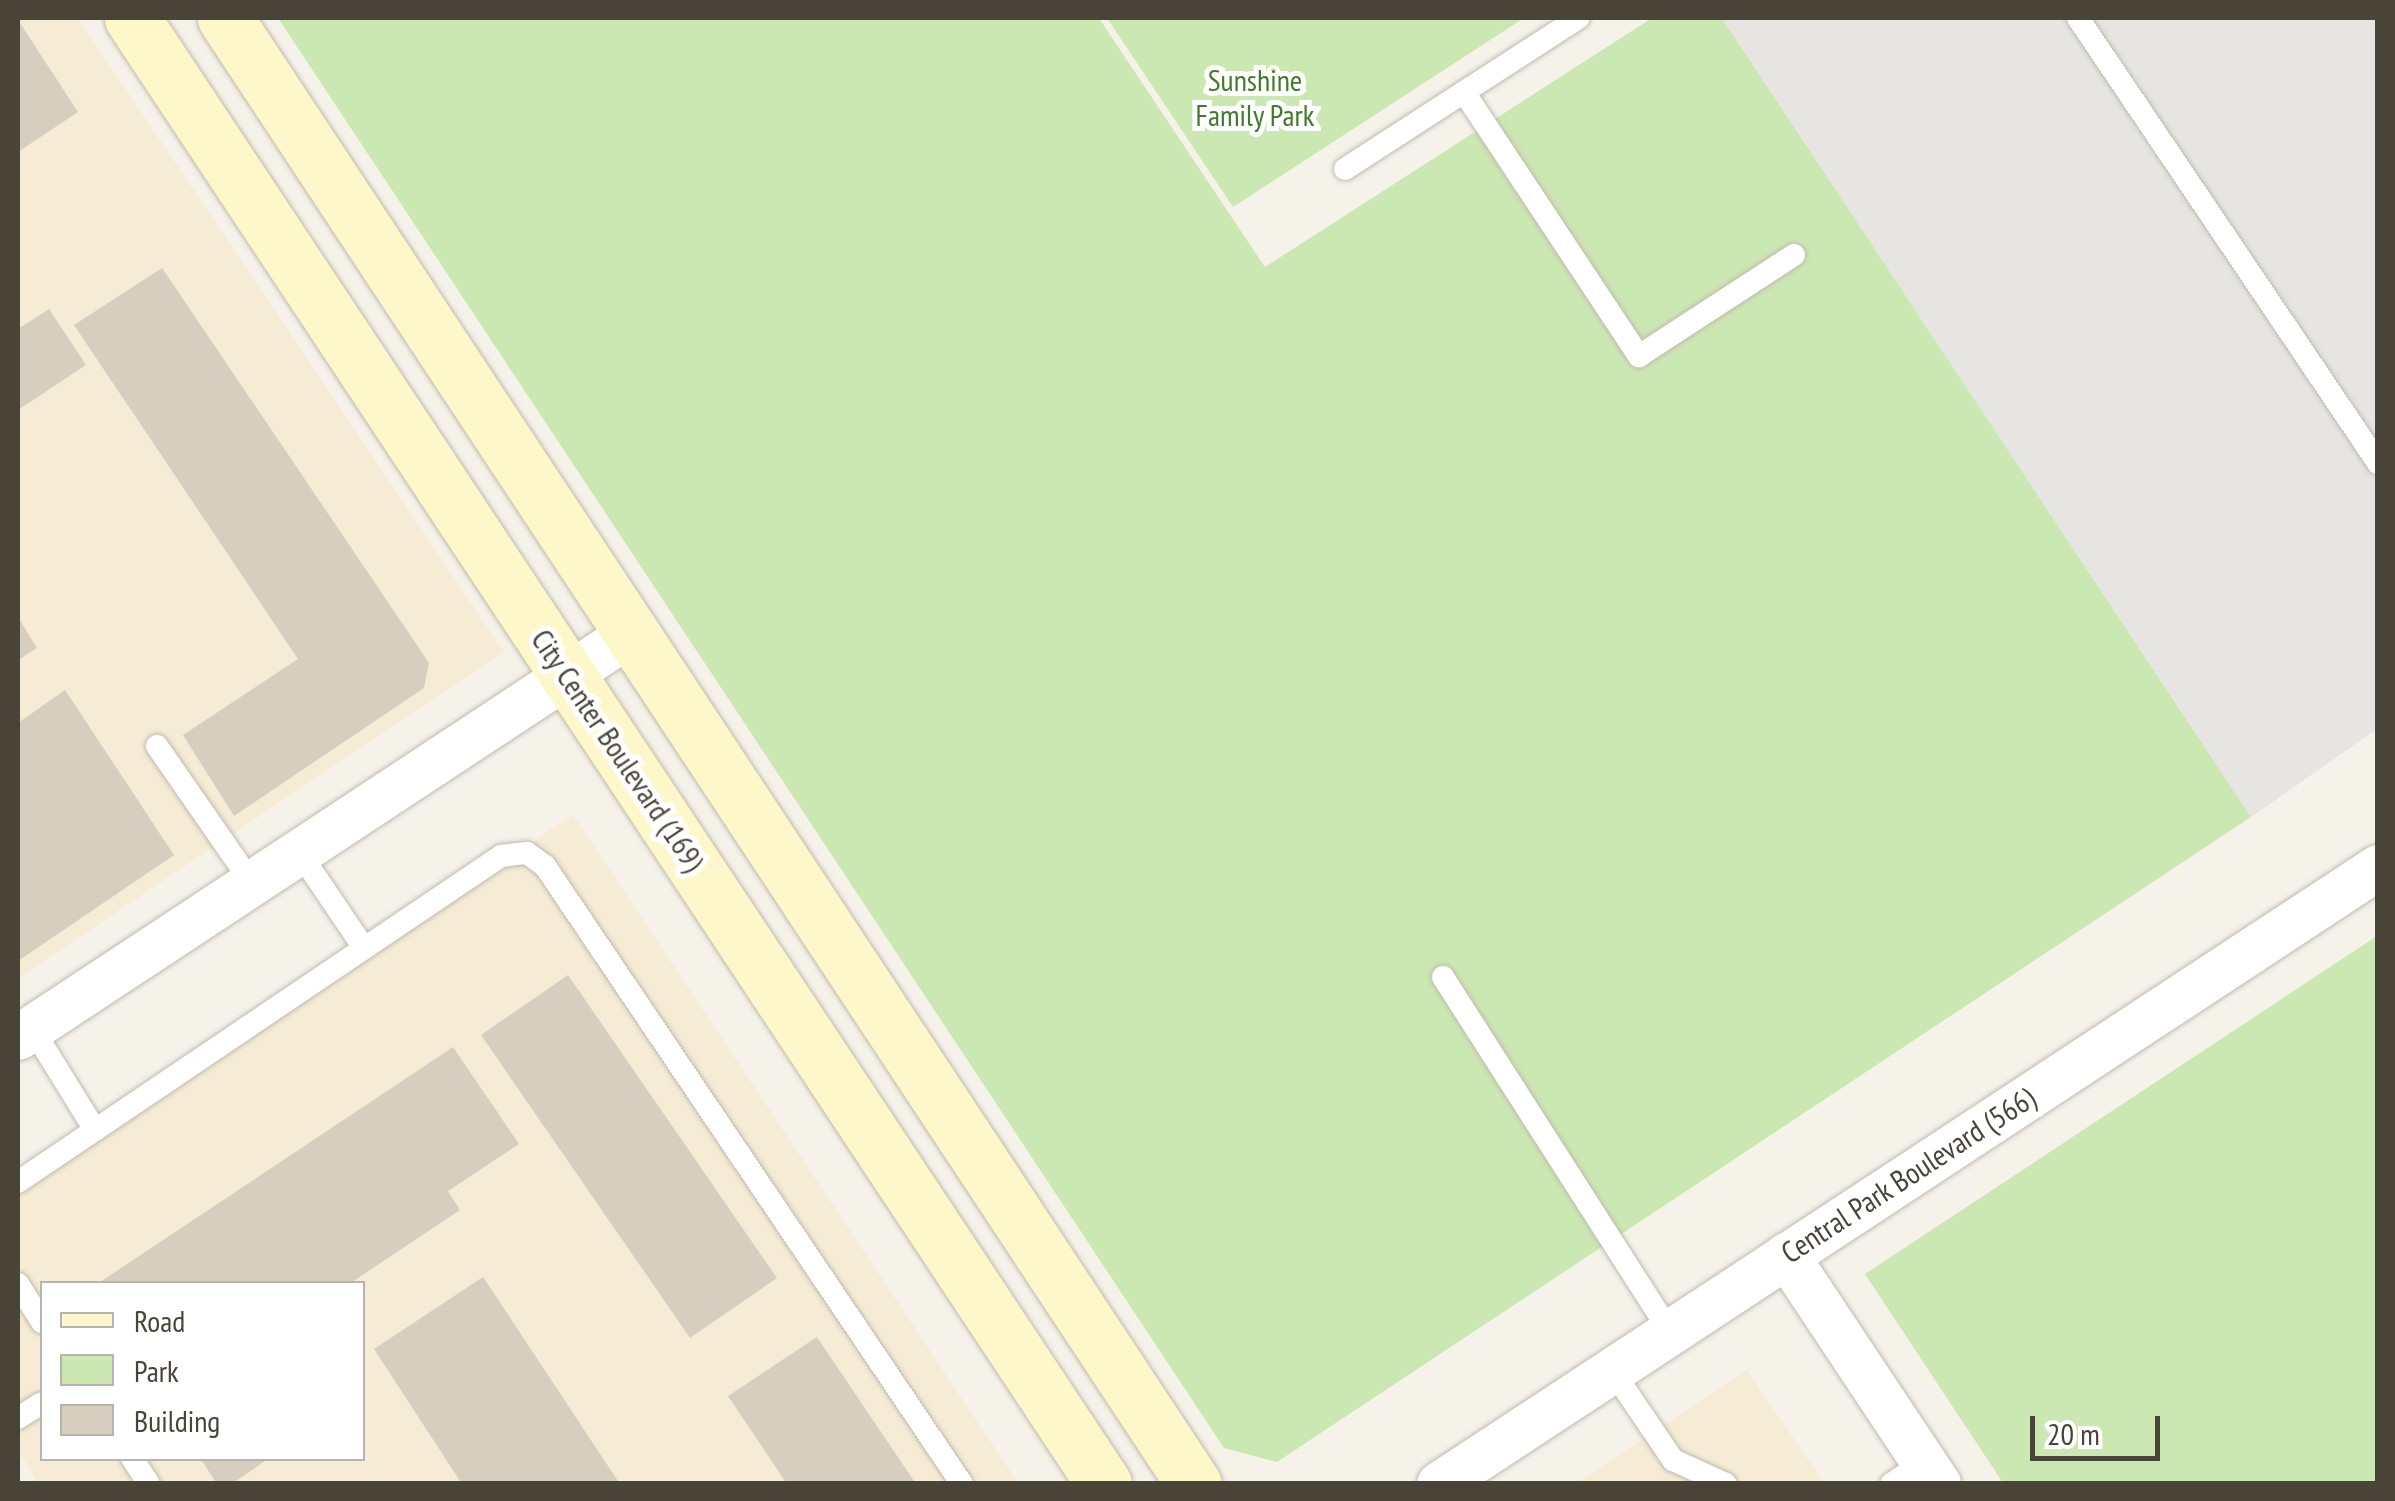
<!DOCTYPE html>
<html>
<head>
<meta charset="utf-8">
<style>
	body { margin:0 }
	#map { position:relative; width:2395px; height:1501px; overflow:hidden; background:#f5f2ea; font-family:"PT Sans Narrow",sans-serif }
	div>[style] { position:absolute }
	.commercial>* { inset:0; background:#f6ebd5 }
	.green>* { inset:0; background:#cbe8b3 }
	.parking>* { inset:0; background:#e6e5e1 }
	.building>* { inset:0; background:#d6cfbf }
	.roads { filter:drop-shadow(0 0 2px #c0bbac) drop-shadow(0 0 2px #c0bbac) }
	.lane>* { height:22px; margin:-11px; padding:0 11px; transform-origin:11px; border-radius:11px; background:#fff }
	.street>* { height:45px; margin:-22.5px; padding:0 22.5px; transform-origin:22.5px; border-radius:22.5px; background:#fff }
	.secondary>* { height:55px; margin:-27.5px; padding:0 27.5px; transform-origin:27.5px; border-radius:27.5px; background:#fef7ca }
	span { translate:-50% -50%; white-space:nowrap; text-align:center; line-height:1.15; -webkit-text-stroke:10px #fff; paint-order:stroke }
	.park-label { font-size:30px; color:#417b2a }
	.street-label { font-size:30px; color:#494438 }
	.frame { position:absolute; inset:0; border:20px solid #494438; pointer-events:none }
	.legend { position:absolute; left:40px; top:1281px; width:325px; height:180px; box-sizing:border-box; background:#fff; border:2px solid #b6b4af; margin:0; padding:12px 18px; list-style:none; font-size:30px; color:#494438 }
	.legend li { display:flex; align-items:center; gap:20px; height:50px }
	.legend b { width:50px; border:2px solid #b6b4af }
	.scale { position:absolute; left:2030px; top:1416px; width:130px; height:45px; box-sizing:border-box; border:5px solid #494438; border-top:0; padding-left:12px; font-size:30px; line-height:35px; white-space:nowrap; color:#494438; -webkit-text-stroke:8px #fff; paint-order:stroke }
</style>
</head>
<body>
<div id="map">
	<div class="commercial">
		<i style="clip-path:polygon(18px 18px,78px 18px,504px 652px,18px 978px)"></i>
		<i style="clip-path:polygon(evenodd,573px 815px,1018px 1483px,39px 1484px,18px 1450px,18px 1185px,573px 815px,42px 1284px,362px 1284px,362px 1458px,42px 1458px,42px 1284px)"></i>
		<i style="clip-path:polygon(1747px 1370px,1824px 1483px,1575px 1484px)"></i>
	</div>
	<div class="green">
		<i style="clip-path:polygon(278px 18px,1099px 18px,1265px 267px,1652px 18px,1722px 18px,2251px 817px,1277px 1462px,1224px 1448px)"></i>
		<i style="clip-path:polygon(1107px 18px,1524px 18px,1233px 207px)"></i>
		<i style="clip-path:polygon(2377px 936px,2377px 1483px,2003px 1483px,1865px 1274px)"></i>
	</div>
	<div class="parking">
		<i style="clip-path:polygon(1722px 18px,2377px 18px,2377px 729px,2251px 817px)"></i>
	</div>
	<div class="building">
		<i style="clip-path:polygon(18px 20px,78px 112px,18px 152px)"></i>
		<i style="clip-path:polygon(162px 268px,429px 663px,424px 688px,234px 816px,183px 735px,298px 659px,74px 325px)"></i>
		<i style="clip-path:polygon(49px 309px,86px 365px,18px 410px,18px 329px)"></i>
		<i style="clip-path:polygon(18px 617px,37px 648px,18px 660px)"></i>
		<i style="clip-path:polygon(65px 690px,174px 855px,18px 961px,18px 723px)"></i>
		<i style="clip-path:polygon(568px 975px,777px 1278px,690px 1338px,481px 1035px)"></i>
		<i style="clip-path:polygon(453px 1047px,519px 1144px,448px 1191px,460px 1210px,349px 1284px,97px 1284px)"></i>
		<i style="clip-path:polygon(483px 1277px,618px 1481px,614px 1484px,462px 1484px,374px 1349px)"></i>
		<i style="clip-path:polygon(817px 1337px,916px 1484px,787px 1484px,728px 1396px)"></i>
		<i style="clip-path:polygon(200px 1458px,269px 1458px,232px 1484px,217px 1484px)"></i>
	</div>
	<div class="roads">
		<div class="lane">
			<i style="left:2078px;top:18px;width:537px;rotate:56.01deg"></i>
			<i style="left:1464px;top:92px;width:317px;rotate:56.5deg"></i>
			<i style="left:1639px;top:356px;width:185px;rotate:-33.1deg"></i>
			<i style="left:1345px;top:169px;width:278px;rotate:-32.9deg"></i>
			<i style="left:157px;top:746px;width:167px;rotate:55.3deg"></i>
			<i style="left:299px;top:852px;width:116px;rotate:55.9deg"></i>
			<i style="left:1443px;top:977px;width:421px;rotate:57.4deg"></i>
			<i style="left:32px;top:1028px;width:120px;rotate:58.3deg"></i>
			<i style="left:18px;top:1182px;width:583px;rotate:-34.02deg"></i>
			<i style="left:501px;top:856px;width:26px;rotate:-7deg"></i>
			<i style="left:527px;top:853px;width:22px;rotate:36deg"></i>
			<i style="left:545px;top:866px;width:746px;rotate:55.99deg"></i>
			<i style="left:18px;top:1284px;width:45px;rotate:57.7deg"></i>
			<i style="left:1612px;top:1370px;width:109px;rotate:55.9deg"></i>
			<i style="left:1673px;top:1460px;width:58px;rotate:24.4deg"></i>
			<i style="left:18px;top:1418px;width:28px;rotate:-32deg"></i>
			<i style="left:132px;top:1458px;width:31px;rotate:57deg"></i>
			<i style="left:1891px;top:1484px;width:40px;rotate:-34deg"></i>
		</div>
		<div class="street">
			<i style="left:18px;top:1037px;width:734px;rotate:-33.39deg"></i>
			<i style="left:1786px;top:1255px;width:275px;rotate:56.4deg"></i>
			<i style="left:1439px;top:1484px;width:1124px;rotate:-33.31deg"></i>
		</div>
		<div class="secondary">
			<i style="left:132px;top:18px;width:1759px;rotate:56.45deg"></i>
			<i style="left:225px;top:18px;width:1757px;rotate:56.54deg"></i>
		</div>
	</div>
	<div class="park-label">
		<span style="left:1255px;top:97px">Sunshine<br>Family Park</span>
	</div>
	<div class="street-label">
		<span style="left:618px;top:750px;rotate:56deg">City Center Boulevard (169)</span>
		<span style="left:1908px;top:1175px;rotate:-33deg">Central Park Boulevard (566)</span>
	</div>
	<div class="frame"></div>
	<ul class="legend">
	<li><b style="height:12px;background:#fef7ca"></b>Road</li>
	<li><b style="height:28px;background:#cbe8b3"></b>Park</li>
	<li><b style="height:28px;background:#d6cfbf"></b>Building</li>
	</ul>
	<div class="scale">20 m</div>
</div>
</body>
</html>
